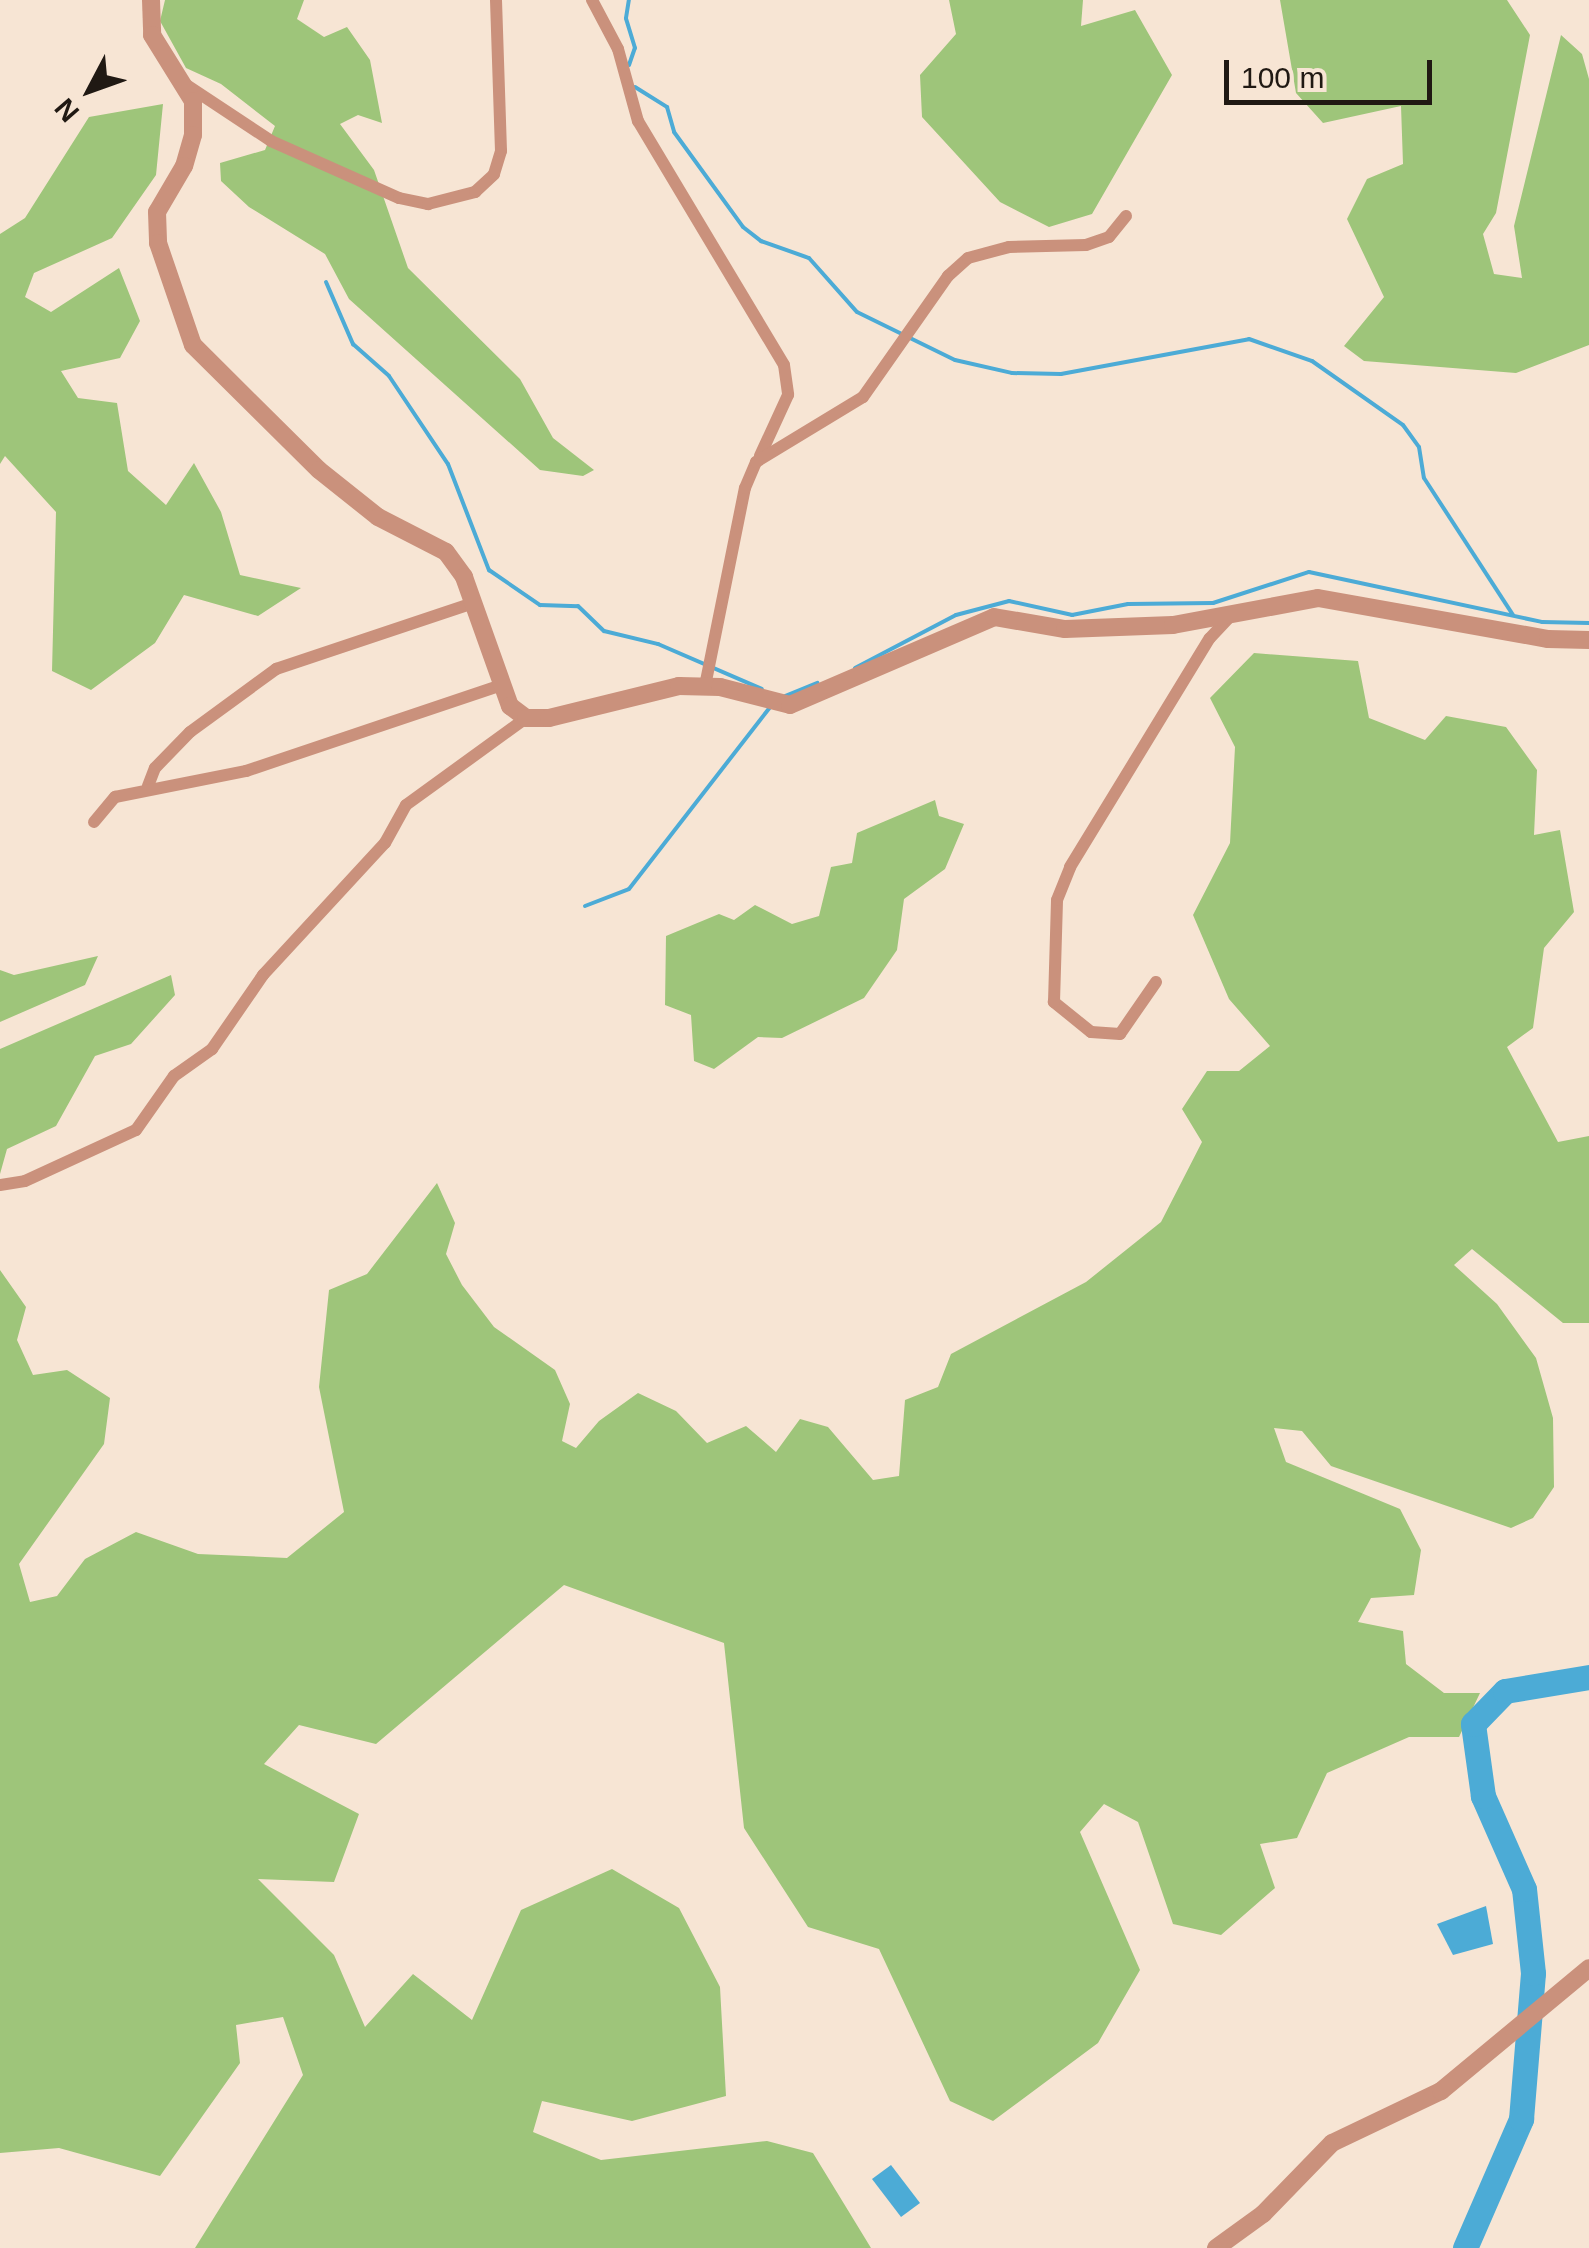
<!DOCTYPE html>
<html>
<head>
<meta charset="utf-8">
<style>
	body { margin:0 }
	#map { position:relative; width:1589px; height:2248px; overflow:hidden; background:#f7e5d4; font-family:Arial,sans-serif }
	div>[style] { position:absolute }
	.forest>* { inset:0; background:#9ec57a }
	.water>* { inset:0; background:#4cabd6 }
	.stream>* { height:4px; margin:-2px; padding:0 2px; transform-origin:2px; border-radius:2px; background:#4cabd6 }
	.river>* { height:25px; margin:-12.5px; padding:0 12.5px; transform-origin:12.5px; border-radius:12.5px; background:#4cabd6 }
	.minor>* { height:12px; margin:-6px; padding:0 6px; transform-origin:6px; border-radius:6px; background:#ca917c }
	.tertiary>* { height:18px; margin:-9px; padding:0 9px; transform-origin:9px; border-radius:9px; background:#ca917c }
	span { translate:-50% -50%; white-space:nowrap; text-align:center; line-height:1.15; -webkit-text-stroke:8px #f7e5d4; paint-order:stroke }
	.north { position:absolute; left:40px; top:40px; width:100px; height:100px; -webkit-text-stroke:8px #f7e5d4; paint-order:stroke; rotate:229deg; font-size:28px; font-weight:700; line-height:40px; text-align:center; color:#201913 }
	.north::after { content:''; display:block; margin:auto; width:35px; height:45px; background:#201913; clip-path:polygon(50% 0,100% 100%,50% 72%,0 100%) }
	.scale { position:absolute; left:1224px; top:60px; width:208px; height:45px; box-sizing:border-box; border:5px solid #201913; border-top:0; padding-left:12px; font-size:30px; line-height:35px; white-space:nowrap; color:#201913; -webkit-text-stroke:8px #f7e5d4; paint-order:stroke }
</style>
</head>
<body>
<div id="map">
	<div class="forest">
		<i style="clip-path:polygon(165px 0,304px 0,297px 19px,324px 37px,347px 27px,370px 60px,382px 123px,358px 115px,340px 124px,374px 170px,408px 268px,520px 379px,553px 438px,594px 470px,583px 476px,540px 470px,349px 299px,325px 254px,249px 207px,221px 181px,220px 163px,265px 150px,275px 126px,221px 84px,186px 68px,160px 21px)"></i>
		<i style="clip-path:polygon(949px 0,1083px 0,1081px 26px,1135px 10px,1172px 75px,1092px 214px,1049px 227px,1000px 202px,922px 117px,920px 75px,956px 34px)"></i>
		<i style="clip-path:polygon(1280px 0,1507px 0,1530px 35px,1496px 213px,1483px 234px,1494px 274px,1522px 278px,1514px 226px,1561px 35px,1582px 54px,1589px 79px,1589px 345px,1516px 373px,1364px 361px,1344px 346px,1384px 297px,1347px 219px,1367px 179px,1403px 164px,1401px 106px,1323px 123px,1296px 93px)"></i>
		<i style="clip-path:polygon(163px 104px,156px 175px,112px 238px,34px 273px,25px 297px,51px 312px,119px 268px,140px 321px,120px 358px,61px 371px,78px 398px,117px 403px,128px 471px,166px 505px,194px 463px,221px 512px,240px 575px,301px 588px,258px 616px,184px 595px,155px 643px,91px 690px,52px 671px,56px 512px,5px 456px,0 464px,0 234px,25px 218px,89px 117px)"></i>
		<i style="clip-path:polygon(1254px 653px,1358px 661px,1369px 718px,1425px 740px,1446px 716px,1506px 727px,1537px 770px,1534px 835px,1560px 830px,1574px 912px,1544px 948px,1533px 1028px,1507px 1047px,1558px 1142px,1589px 1136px,1589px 1323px,1563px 1323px,1472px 1249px,1454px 1265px,1497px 1304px,1536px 1358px,1553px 1418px,1554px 1487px,1533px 1518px,1511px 1528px,1331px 1466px,1302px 1431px,1274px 1428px,1286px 1462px,1400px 1509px,1421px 1550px,1414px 1595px,1371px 1598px,1358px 1622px,1403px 1631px,1406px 1664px,1444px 1693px,1480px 1693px,1459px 1737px,1409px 1737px,1327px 1773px,1297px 1838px,1260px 1844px,1275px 1888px,1221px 1935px,1173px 1924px,1138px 1822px,1104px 1804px,1080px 1832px,1140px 1970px,1098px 2043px,993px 2121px,950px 2101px,879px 1949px,808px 1927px,744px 1828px,724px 1643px,564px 1585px,376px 1744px,299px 1725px,264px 1764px,359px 1814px,334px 1882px,258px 1879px,334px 1955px,365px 2027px,413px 1974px,472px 2020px,521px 1910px,612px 1869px,679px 1908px,720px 1987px,726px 2096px,632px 2121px,542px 2101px,533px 2132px,601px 2160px,767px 2141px,813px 2153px,871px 2248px,195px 2248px,303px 2075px,283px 2017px,236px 2025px,240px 2063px,160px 2176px,59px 2148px,0 2153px,0 1270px,26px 1307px,17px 1340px,33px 1375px,67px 1370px,110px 1398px,104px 1444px,19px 1564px,30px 1602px,57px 1596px,85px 1559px,136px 1532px,198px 1554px,287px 1558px,344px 1512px,319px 1387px,329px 1290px,367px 1274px,437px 1183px,455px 1223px,446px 1254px,462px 1285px,494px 1327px,555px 1370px,570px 1404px,562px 1441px,576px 1448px,599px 1421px,638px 1393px,676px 1411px,707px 1443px,746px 1426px,776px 1452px,800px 1419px,828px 1427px,873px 1480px,899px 1476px,905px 1400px,938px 1387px,951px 1354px,1086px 1282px,1161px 1222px,1202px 1142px,1182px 1109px,1207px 1071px,1239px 1071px,1270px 1046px,1229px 999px,1193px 915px,1230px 843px,1235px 747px,1210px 698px)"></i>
		<i style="clip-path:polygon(935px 800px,939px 816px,964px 824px,945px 869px,904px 899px,897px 950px,864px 998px,782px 1038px,758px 1037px,714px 1069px,694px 1061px,691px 1015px,665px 1005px,666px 936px,719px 914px,734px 920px,755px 905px,792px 924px,819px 916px,831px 867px,852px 863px,857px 833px)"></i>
		<i style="clip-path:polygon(98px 956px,85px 985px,0 1022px,0 970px,14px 975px)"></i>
		<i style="clip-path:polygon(171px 975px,175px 995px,131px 1044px,95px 1056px,56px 1126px,7px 1149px,0 1174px,0 1049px)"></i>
	</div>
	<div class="water">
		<i style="clip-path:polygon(1486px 1906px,1493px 1944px,1453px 1955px,1437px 1924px)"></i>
		<i style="clip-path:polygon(891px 2165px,920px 2203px,901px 2217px,872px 2179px)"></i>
	</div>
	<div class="stream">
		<i style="left:629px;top:65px;width:18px;rotate:-71deg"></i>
		<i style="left:635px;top:48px;width:31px;rotate:-107deg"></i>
		<i style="left:626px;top:18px;width:18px;rotate:-81deg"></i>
		<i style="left:635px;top:87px;width:38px;rotate:32deg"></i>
		<i style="left:667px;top:107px;width:26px;rotate:74deg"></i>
		<i style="left:674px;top:132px;width:117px;rotate:54deg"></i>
		<i style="left:743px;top:227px;width:23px;rotate:38deg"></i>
		<i style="left:761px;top:241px;width:51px;rotate:19.5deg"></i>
		<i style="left:809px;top:258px;width:72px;rotate:48.4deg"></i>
		<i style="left:857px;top:312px;width:109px;rotate:26.1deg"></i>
		<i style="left:955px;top:360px;width:58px;rotate:12.8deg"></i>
		<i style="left:1012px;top:373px;width:49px;rotate:1.2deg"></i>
		<i style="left:1061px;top:374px;width:191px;rotate:-10.5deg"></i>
		<i style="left:1249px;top:339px;width:67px;rotate:19.2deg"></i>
		<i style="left:1312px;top:361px;width:111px;rotate:35.1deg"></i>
		<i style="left:1403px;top:425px;width:27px;rotate:54deg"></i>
		<i style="left:1419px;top:447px;width:31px;rotate:81deg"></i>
		<i style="left:1424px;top:478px;width:163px;rotate:57deg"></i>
		<i style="left:326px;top:282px;width:68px;rotate:66.5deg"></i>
		<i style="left:353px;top:344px;width:48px;rotate:41.6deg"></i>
		<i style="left:389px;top:376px;width:106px;rotate:56.2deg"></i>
		<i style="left:448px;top:464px;width:114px;rotate:68.9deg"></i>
		<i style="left:489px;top:570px;width:62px;rotate:34.5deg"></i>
		<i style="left:540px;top:605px;width:38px;rotate:2deg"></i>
		<i style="left:578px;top:606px;width:36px;rotate:44deg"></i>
		<i style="left:604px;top:631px;width:56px;rotate:13.5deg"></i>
		<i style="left:658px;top:644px;width:113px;rotate:23.4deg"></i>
		<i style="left:855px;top:668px;width:114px;rotate:-27.7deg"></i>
		<i style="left:956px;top:615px;width:55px;rotate:-14.8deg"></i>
		<i style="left:1009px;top:601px;width:65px;rotate:12.5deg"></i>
		<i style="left:1072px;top:615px;width:57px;rotate:-11.1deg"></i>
		<i style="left:1128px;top:604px;width:85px;rotate:-0.7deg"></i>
		<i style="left:1213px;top:603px;width:101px;rotate:-17.9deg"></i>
		<i style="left:1309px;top:572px;width:238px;rotate:12.1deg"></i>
		<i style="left:1542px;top:622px;width:47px;rotate:1.2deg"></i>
		<i style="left:785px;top:696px;width:35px;rotate:-22deg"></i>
		<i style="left:585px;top:906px;width:47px;rotate:-21.1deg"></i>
		<i style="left:629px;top:889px;width:232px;rotate:-52.2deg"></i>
	</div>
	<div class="river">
		<i style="left:1465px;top:2248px;width:141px;rotate:-66.5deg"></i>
		<i style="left:1521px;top:2119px;width:146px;rotate:-85.3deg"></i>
		<i style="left:1533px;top:1973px;width:84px;rotate:-96.1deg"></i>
		<i style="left:1524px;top:1889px;width:102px;rotate:-113.8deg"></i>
		<i style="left:1483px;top:1796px;width:73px;rotate:-97.9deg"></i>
		<i style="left:1473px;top:1724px;width:46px;rotate:-45.9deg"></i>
		<i style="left:1505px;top:1691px;width:85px;rotate:-9.5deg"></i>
	</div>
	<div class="minor">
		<i style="left:592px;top:0;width:55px;rotate:62deg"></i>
		<i style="left:618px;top:49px;width:75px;rotate:74.5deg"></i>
		<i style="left:638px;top:121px;width:284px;rotate:59.1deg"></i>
		<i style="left:784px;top:365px;width:30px;rotate:82deg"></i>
		<i style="left:788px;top:395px;width:67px;rotate:114.7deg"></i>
		<i style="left:182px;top:82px;width:107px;rotate:33.5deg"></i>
		<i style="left:271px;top:141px;width:140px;rotate:24deg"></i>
		<i style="left:399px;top:198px;width:30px;rotate:12deg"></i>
		<i style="left:428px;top:204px;width:49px;rotate:-14.3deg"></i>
		<i style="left:475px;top:192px;width:26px;rotate:-43deg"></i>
		<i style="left:494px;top:174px;width:24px;rotate:-73deg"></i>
		<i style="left:501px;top:151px;width:151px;rotate:-91.9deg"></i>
		<i style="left:705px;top:686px;width:202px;rotate:-78.6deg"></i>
		<i style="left:745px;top:488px;width:28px;rotate:-67deg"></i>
		<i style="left:756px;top:462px;width:125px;rotate:-31.3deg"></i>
		<i style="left:863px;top:397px;width:148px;rotate:-54.9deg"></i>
		<i style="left:948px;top:276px;width:27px;rotate:-42deg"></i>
		<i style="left:968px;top:258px;width:42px;rotate:-15deg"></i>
		<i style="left:1009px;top:247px;width:77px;rotate:-1.5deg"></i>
		<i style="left:1086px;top:245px;width:24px;rotate:-19deg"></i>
		<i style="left:1109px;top:237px;width:27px;rotate:-51deg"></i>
		<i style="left:148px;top:786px;width:19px;rotate:-69deg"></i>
		<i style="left:155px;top:768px;width:50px;rotate:-45.8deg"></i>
		<i style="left:190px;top:732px;width:107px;rotate:-36.2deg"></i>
		<i style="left:276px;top:669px;width:208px;rotate:-18.5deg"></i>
		<i style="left:94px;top:822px;width:33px;rotate:-50deg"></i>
		<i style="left:115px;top:797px;width:134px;rotate:-11.2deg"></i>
		<i style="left:246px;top:771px;width:269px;rotate:-18.6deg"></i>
		<i style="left:1156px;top:982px;width:63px;rotate:124.7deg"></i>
		<i style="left:1120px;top:1034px;width:29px;rotate:-176deg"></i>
		<i style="left:1091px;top:1032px;width:48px;rotate:-141deg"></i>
		<i style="left:1054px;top:1002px;width:102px;rotate:-88.3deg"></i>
		<i style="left:1057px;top:900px;width:35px;rotate:-68deg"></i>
		<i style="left:1070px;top:867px;width:268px;rotate:-58.6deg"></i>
		<i style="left:1210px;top:638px;width:34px;rotate:-47deg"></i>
		<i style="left:0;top:1185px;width:25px;rotate:-9deg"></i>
		<i style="left:25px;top:1181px;width:122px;rotate:-24.7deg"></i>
		<i style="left:136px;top:1130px;width:66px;rotate:-54.9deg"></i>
		<i style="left:174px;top:1076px;width:47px;rotate:-35.4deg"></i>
		<i style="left:212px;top:1049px;width:90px;rotate:-55.4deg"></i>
		<i style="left:263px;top:975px;width:180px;rotate:-47.3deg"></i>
		<i style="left:385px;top:843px;width:43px;rotate:-61.1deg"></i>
		<i style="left:406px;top:805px;width:148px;rotate:-35.9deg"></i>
	</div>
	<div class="tertiary">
		<i style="left:151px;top:0;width:35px;rotate:88deg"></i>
		<i style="left:152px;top:35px;width:78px;rotate:58.2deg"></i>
		<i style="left:193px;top:101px;width:34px;rotate:90deg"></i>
		<i style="left:193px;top:135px;width:32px;rotate:106deg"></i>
		<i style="left:184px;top:166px;width:53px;rotate:120.4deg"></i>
		<i style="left:157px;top:212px;width:31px;rotate:88deg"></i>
		<i style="left:158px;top:243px;width:108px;rotate:71.1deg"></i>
		<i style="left:193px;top:345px;width:177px;rotate:44.8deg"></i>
		<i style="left:319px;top:470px;width:75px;rotate:38.5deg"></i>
		<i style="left:378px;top:517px;width:76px;rotate:27.2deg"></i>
		<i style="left:446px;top:552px;width:31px;rotate:54deg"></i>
		<i style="left:464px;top:577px;width:137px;rotate:70.4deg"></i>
		<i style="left:510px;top:706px;width:20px;rotate:37deg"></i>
		<i style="left:526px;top:718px;width:23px"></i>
		<i style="left:549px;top:718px;width:134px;rotate:-13.8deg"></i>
		<i style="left:679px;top:686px;width:41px;rotate:1.4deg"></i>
		<i style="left:720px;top:687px;width:72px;rotate:14.4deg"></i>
		<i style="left:790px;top:705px;width:222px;rotate:-23.3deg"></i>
		<i style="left:994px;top:617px;width:72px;rotate:9.6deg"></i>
		<i style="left:1065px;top:629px;width:108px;rotate:-2.1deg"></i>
		<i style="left:1173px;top:625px;width:147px;rotate:-10.5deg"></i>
		<i style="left:1318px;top:598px;width:234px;rotate:10.1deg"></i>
		<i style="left:1548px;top:639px;width:41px;rotate:1.4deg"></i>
		<i style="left:1216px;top:2248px;width:58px;rotate:-35.9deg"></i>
		<i style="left:1263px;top:2214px;width:99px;rotate:-45.8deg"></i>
		<i style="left:1332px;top:2143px;width:121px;rotate:-25.5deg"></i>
		<i style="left:1441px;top:2091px;width:192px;rotate:-39.7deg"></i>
	</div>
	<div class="north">N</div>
	<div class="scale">100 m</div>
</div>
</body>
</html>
